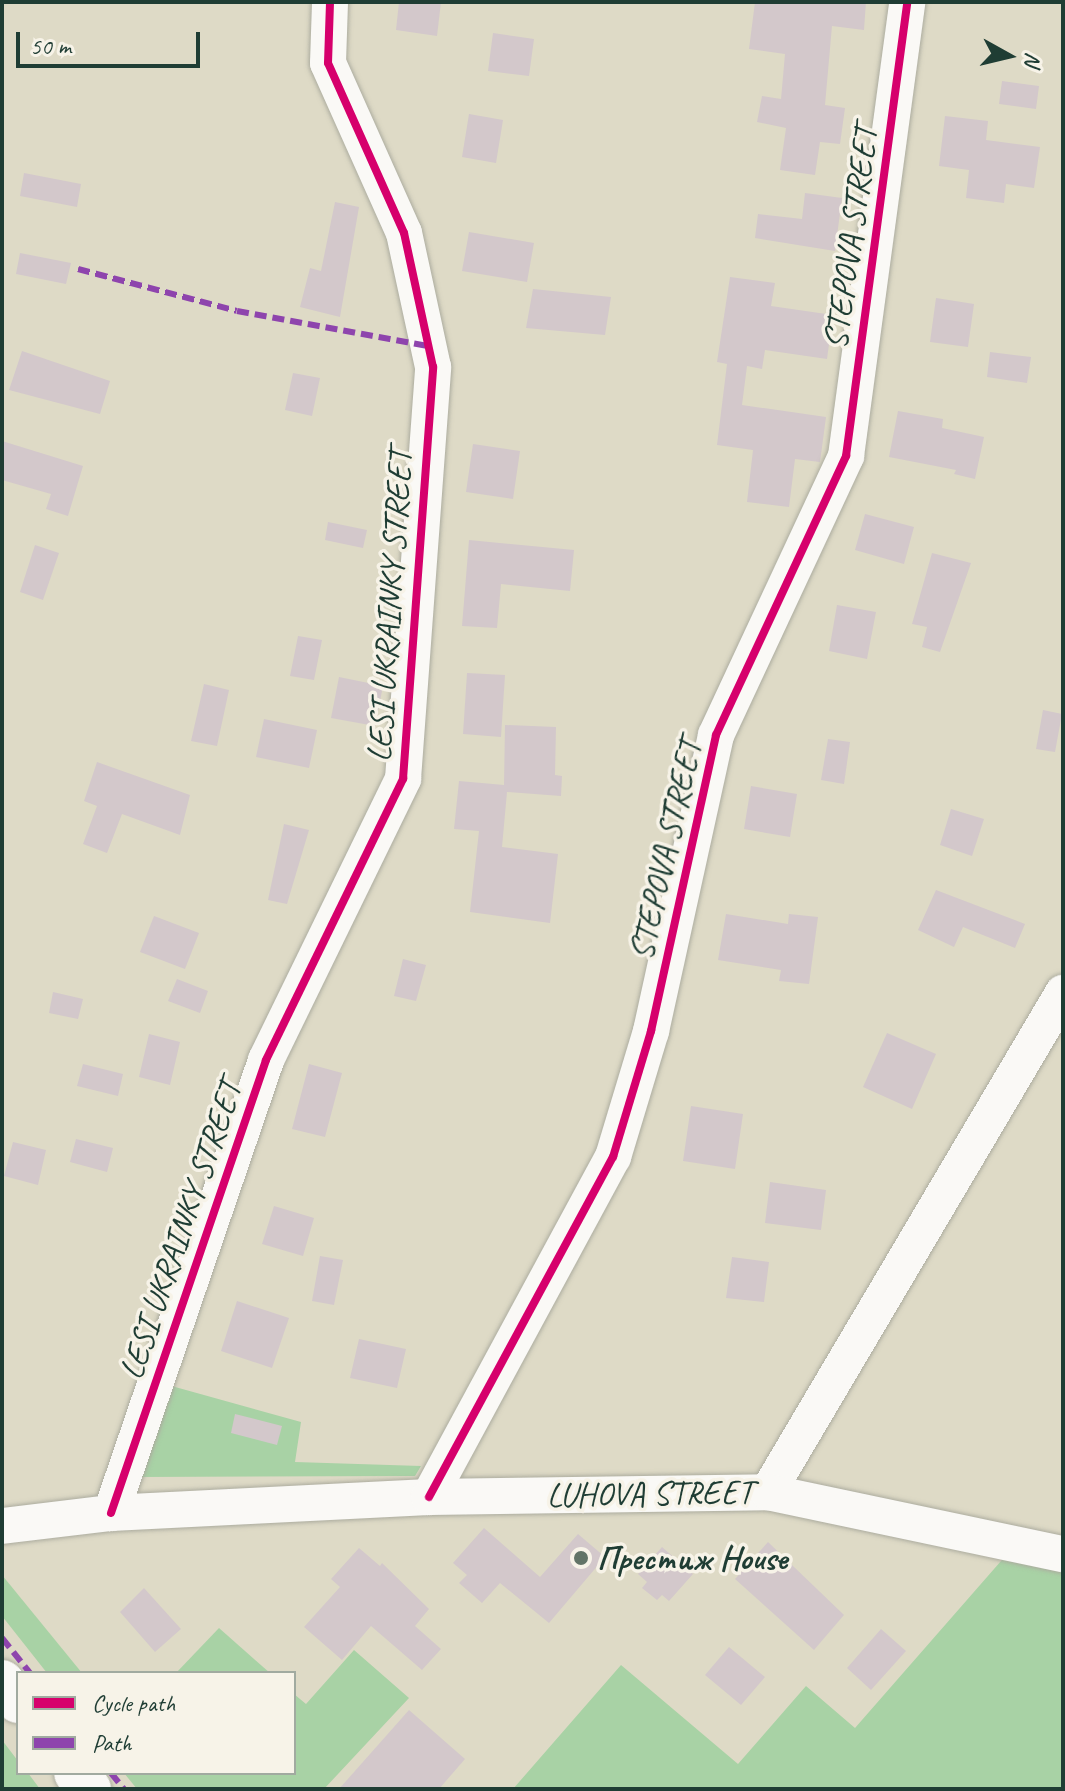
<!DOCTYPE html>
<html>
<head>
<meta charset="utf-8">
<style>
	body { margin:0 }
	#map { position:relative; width:1065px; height:1791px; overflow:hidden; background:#dedac6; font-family:Caveat,sans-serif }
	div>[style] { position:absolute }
	.green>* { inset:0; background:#a8d2a5 }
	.building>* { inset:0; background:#d3c8cb }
	.roads { filter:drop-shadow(0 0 2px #acac9f) drop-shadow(0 0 2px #acac9f) }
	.minor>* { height:36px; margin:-18px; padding:0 18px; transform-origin:18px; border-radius:18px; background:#faf9f6 }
	.major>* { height:44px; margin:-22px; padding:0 22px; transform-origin:22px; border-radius:22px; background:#faf9f6 }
	.quiet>* { height:6px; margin-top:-3px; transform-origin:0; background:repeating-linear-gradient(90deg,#8e44ad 0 12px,transparent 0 18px) }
	.cycleway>* { height:8px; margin:-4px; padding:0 4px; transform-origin:4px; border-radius:4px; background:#d6006c }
	.dots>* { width:22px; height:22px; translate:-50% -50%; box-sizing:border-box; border:4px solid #f7f3e8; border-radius:50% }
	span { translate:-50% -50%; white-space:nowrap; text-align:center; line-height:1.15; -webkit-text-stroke:7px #f7f3e8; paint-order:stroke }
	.street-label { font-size:34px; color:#1f3d34 }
	.poi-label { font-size:34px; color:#1f3d34; font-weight:700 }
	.left { translate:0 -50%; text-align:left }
	.frame { position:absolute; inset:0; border:4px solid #1f3d34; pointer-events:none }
	.legend { position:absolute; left:16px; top:1671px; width:280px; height:104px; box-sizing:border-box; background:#f7f3e8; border:2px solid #a1aaa0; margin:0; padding:10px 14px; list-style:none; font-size:24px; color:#1f3d34 }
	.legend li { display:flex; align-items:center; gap:16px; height:40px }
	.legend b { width:40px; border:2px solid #a1aaa0 }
	.north { position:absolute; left:969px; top:16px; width:80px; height:80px; -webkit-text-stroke:6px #f7f3e8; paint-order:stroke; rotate:98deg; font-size:22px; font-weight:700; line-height:32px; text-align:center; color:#1f3d34 }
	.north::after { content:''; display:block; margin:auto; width:28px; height:36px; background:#1f3d34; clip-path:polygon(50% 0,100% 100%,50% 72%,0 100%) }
	.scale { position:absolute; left:16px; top:32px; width:184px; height:36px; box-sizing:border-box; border:4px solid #1f3d34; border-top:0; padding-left:10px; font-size:24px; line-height:28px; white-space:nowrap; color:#1f3d34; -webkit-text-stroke:6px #f7f3e8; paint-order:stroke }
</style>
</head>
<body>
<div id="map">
	<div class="green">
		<i style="clip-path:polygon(168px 1385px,301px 1422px,295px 1462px,421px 1466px,415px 1476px,137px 1477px)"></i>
		<i style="clip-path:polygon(1008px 1553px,1063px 1566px,1063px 1789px,513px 1789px,621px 1665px,738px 1764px,806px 1686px,855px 1728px)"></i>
		<i style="clip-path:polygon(2px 1575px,82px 1673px,47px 1673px,2px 1616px)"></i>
		<i style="clip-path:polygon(219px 1628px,270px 1673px,176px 1673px)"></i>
		<i style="clip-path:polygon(354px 1650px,409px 1698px,324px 1789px,137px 1789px,124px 1773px,294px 1773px,294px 1694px,306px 1704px)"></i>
		<i style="clip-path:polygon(2px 1740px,18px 1761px,18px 1773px,28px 1773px,40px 1789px,2px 1789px)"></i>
	</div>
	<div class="building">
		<i style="clip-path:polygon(399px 2px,441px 2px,437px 36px,396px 30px)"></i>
		<i style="clip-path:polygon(755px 2px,866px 2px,864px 30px,832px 26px,825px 105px,845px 108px,840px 144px,820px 142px,815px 175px,780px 170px,786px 128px,757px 122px,762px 96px,781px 99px,785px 54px,749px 49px)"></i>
		<i style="clip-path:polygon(493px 33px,534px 39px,529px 76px,488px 71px)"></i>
		<i style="clip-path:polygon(1002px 81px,1039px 86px,1036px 109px,999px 104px)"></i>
		<i style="clip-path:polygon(469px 114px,503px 120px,496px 163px,462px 157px)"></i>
		<i style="clip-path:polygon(945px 116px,988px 121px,986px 140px,1040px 147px,1034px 188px,1006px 184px,1004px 203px,966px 198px,969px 170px,939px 166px)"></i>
		<i style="clip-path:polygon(24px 173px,81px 184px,77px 207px,20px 196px)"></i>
		<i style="clip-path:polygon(805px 193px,842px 198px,835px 251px,755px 238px,758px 214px,802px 219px)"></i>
		<i style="clip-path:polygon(335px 202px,359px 207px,340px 317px,300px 307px,310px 268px,321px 271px)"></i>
		<i style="clip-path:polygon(469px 232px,534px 243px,527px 282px,462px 271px)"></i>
		<i style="clip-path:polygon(20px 253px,71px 263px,66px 284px,16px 274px)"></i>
		<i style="clip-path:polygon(730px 277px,775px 283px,771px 306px,833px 315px,827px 359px,765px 350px,762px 369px,747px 366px,742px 405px,826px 417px,820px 462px,795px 459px,789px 507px,747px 502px,753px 450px,717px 445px,727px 364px,717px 362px)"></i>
		<i style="clip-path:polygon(533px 289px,611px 297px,605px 335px,526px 328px)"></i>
		<i style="clip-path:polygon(936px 298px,974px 304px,968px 347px,930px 342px)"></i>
		<i style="clip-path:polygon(22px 351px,110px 381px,100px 414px,9px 390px)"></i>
		<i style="clip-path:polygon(990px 352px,1031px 357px,1027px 383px,987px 377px)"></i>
		<i style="clip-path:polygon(293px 373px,320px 378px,312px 416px,285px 410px)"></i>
		<i style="clip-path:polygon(898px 411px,943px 419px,942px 428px,984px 437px,975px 479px,954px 474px,956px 470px,889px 457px)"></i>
		<i style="clip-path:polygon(2px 441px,83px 466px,68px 516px,46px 509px,51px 494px,2px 480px)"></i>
		<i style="clip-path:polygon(473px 444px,520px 451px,513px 499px,466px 492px)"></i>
		<i style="clip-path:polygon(865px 514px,914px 527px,904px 564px,855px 550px)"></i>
		<i style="clip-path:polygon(328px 522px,367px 530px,363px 548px,325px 540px)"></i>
		<i style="clip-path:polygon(469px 540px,574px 550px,570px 591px,501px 584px,497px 628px,462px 626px)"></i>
		<i style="clip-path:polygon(35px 545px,59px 553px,43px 600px,20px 592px)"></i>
		<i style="clip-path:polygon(932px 553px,971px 563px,940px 652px,922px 647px,927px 627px,912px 624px)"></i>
		<i style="clip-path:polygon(837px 605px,876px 612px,867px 659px,829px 651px)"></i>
		<i style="clip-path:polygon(298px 636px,322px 640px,314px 680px,290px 676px)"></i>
		<i style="clip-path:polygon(467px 673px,505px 675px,501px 737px,463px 734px)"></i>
		<i style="clip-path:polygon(339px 677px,383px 686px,375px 726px,331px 718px)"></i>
		<i style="clip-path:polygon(204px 684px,229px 690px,217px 746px,191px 741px)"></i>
		<i style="clip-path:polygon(1043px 710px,1062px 714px,1055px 752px,1036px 749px)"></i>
		<i style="clip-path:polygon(264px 719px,317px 730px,309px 768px,256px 757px)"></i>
		<i style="clip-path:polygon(505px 725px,556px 727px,555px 775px,562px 776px,561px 796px,507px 792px,502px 847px,558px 854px,550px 923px,470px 912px,479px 831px,454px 829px,459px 781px,504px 785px)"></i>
		<i style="clip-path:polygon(828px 739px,850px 742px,844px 784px,821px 780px)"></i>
		<i style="clip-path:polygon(97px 762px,190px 795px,180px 835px,122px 814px,107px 853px,83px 844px,97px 806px,84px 801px)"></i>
		<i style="clip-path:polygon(751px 786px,797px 794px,790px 837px,744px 829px)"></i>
		<i style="clip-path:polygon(951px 809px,984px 819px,972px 856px,940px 845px)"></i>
		<i style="clip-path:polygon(284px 824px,309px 830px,287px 904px,268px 900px)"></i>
		<i style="clip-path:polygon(936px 890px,1025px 924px,1015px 948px,963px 927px,954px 947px,918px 930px)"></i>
		<i style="clip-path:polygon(726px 914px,788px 924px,789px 914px,818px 917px,809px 984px,779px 981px,781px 970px,718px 960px)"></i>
		<i style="clip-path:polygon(154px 916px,199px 933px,185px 969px,140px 952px)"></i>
		<i style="clip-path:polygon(403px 959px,426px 965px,416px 1001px,394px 996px)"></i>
		<i style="clip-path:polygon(177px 979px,208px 991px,200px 1013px,168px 1001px)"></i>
		<i style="clip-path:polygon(53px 992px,83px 999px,78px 1019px,49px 1013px)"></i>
		<i style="clip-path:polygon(887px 1033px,936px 1054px,912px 1109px,863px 1087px)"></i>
		<i style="clip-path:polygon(149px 1034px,180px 1042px,170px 1085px,139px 1077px)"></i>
		<i style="clip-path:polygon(83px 1064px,123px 1074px,118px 1096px,77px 1086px)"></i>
		<i style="clip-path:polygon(309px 1064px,342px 1073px,325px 1137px,292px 1129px)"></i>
		<i style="clip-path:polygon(691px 1106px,743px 1114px,735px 1169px,683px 1161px)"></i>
		<i style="clip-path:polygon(76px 1139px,113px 1148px,107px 1172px,70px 1162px)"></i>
		<i style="clip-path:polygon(13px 1142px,46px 1150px,38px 1185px,4px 1176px)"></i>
		<i style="clip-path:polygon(770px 1182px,826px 1190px,821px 1230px,765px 1223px)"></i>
		<i style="clip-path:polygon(274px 1206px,314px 1218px,303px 1256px,262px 1244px)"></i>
		<i style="clip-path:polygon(320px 1256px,343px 1260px,334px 1305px,312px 1301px)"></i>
		<i style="clip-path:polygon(732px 1257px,769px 1262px,764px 1302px,726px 1298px)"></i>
		<i style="clip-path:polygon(237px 1301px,289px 1318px,272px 1368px,221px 1351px)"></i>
		<i style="clip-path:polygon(359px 1339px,406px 1349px,397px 1388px,350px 1378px)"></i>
		<i style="clip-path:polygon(235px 1414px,282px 1426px,277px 1445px,231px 1433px)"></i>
		<i style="clip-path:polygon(484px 1528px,540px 1577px,578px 1534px,605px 1557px,549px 1623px,500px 1583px,482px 1603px,459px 1583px,467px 1575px,453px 1563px)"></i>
		<i style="clip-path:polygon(768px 1542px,844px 1615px,814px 1650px,735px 1579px)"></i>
		<i style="clip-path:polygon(662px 1547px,693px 1574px,669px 1601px,662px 1595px,657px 1600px,642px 1588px,647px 1582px,638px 1574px)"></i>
		<i style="clip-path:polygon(359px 1548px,380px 1566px,382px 1563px,429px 1609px,415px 1626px,441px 1649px,422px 1670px,371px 1626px,342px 1660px,304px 1627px,340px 1587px,331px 1579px)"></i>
		<i style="clip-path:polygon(144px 1588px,181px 1629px,155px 1652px,120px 1612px)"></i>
		<i style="clip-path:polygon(881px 1629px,906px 1651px,871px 1690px,847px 1668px)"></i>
		<i style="clip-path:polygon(729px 1647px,765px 1677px,741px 1705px,705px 1675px)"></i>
		<i style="clip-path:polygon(409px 1710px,465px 1759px,439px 1789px,339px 1789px)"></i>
	</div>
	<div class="roads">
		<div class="minor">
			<i style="left:768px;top:1492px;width:580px;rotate:-59.41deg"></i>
			<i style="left:429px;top:1497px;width:387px;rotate:-61.6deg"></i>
			<i style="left:613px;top:1157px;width:132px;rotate:-73.2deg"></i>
			<i style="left:651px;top:1031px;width:303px;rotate:-77.6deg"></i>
			<i style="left:716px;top:735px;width:308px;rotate:-65deg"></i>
			<i style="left:846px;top:456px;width:458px;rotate:-82.3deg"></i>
			<i style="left:111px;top:1513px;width:479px;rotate:-71.1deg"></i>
			<i style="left:266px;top:1060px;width:313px;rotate:-64deg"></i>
			<i style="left:403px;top:779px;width:413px;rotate:-85.8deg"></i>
			<i style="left:433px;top:367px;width:137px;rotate:-102.2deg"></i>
			<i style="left:404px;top:233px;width:186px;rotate:-114.1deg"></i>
			<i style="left:328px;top:63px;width:61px;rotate:-88.1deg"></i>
			<i style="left:2px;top:1526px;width:110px;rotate:-6.8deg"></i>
			<i style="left:111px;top:1513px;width:318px;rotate:-2.9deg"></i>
			<i style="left:429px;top:1497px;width:339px;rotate:-0.8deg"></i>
			<i style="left:768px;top:1492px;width:301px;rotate:11.9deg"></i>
		</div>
		<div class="major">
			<i style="left:2px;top:1682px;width:25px;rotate:50deg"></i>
			<i style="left:76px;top:1773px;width:21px;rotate:51deg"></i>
		</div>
	</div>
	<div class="quiet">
		<i style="left:78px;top:269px;width:164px;rotate:14.8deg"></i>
		<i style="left:237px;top:311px;width:194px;rotate:10.4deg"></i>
		<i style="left:2px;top:1638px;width:45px;rotate:51.3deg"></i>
		<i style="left:111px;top:1773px;width:21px;rotate:51deg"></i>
	</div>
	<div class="cycleway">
		<i style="left:429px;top:1497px;width:387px;rotate:-61.6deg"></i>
		<i style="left:613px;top:1157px;width:132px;rotate:-73.2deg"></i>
		<i style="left:651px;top:1031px;width:303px;rotate:-77.6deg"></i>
		<i style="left:716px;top:735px;width:308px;rotate:-65deg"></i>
		<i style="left:846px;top:456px;width:458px;rotate:-82.3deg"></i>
		<i style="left:111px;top:1513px;width:479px;rotate:-71.1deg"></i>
		<i style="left:266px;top:1060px;width:313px;rotate:-64deg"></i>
		<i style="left:403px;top:779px;width:413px;rotate:-85.8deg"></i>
		<i style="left:433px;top:367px;width:137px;rotate:-102.2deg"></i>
		<i style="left:404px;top:233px;width:186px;rotate:-114.1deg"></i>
		<i style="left:328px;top:63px;width:61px;rotate:-88.1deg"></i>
	</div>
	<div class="dots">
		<i style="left:581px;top:1558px;background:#627467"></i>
	</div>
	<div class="street-label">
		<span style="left:850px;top:238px;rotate:-82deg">STEPOVA STREET</span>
		<span style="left:389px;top:606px;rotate:-86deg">LESI UKRAINKY STREET</span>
		<span style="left:665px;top:850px;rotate:-77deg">STEPOVA STREET</span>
		<span style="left:180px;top:1230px;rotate:-71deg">LESI UKRAINKY STREET</span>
		<span style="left:650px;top:1493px;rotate:-1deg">LUHOVA STREET</span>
	</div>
	<div class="poi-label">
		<span class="left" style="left:597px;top:1558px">Престиж House</span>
	</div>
	<div class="frame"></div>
	<ul class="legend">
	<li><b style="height:10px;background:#d6006c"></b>Cycle path</li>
	<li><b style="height:10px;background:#8e44ad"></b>Path</li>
	</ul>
	<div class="north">N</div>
	<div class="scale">50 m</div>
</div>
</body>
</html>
